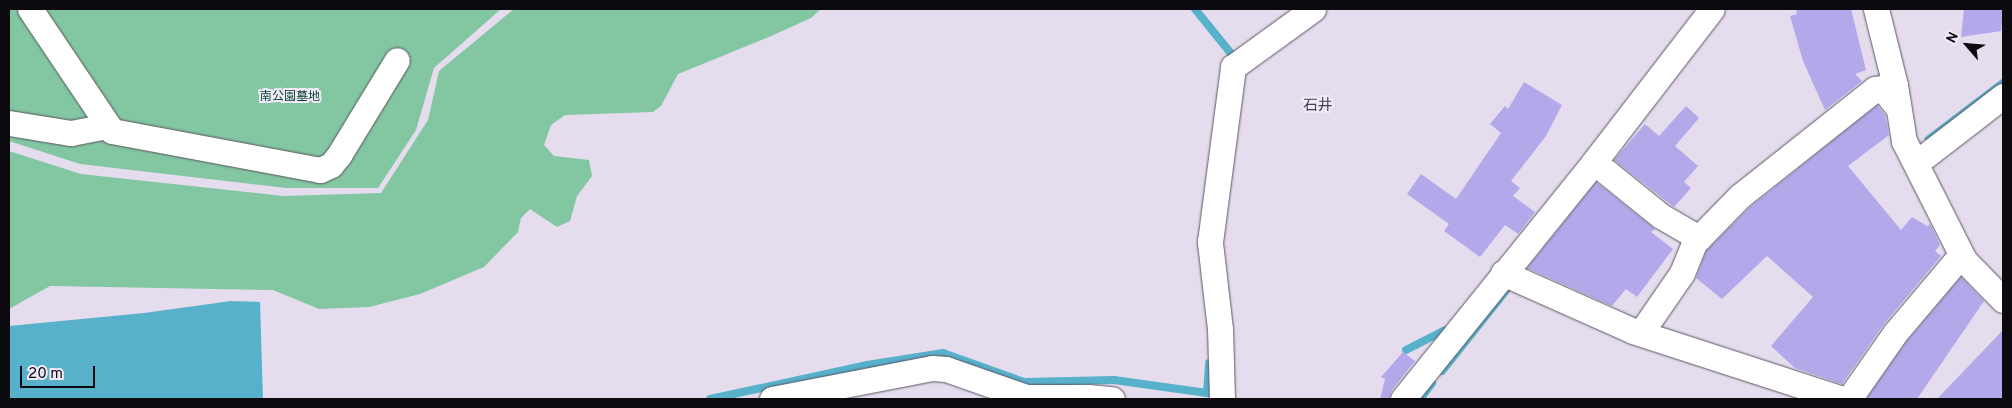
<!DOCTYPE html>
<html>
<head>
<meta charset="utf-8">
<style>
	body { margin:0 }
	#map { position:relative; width:2012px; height:408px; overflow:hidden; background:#e5ddee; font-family:Overpass,"Noto Sans JP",sans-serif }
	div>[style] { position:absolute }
	.green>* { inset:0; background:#82c7a2 }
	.water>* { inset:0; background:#58b1cb }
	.stream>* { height:8px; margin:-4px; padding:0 4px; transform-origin:4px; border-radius:4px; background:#58b1cb }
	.building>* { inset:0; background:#b3a8e9 }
	.roads { filter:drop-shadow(0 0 1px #5c5564) drop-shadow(0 0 1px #5c5564) }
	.minor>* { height:25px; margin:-12.5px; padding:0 12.5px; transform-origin:12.5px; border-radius:12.5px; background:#fff }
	span { translate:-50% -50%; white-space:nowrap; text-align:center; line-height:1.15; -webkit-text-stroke:4px #f2eafb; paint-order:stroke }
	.park-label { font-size:12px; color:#05432b }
	.quarter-label { font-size:15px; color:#463f4d }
	.frame { position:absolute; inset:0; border:10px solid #0d0a0f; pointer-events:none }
	.north { position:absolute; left:1942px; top:20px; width:50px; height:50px; -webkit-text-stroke:4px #f2eafb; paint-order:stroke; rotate:297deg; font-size:14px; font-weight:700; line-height:20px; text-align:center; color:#0d0a0f }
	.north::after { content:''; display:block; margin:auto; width:18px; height:22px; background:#0d0a0f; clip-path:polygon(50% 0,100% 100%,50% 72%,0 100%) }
	.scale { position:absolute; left:20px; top:366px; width:75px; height:22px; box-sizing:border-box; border:2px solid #0d0a0f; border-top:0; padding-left:6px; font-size:15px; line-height:18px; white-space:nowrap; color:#0d0a0f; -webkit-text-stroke:4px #f2eafb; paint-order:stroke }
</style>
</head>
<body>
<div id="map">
	<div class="green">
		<i style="clip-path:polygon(9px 9px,501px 9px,434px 68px,416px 130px,378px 188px,286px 188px,80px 164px,9px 141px)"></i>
		<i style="clip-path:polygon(514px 9px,821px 9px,811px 18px,769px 37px,678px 74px,661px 106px,653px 112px,565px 115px,551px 125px,544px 145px,554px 156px,589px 160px,592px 176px,577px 196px,570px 221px,557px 227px,530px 209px,521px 218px,518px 232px,484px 267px,420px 294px,369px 307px,319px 309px,273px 290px,50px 286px,9px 309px,9px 151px,81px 174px,283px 196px,381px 193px,428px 120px,439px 71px)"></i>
	</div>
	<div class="water">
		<i style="clip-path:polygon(2003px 78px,2003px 86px,1927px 142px,1924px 138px)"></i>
		<i style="clip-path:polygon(231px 301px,260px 302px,263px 399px,9px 399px,9px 326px,144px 313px)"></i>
	</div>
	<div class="stream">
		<i style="left:1195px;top:9px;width:60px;rotate:51deg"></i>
		<i style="left:1406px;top:350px;width:44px;rotate:-27.1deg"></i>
		<i style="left:1442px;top:371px;width:112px;rotate:-51.5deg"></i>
		<i style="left:710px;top:399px;width:161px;rotate:-12.2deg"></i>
		<i style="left:867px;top:365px;width:77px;rotate:-9deg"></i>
		<i style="left:943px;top:353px;width:86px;rotate:19.7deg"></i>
		<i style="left:1024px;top:382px;width:90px;rotate:-1.3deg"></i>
		<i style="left:1114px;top:380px;width:94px;rotate:8deg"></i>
		<i style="left:1207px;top:393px;width:30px;rotate:-86deg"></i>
		<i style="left:1420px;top:399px;width:20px;rotate:-53deg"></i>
	</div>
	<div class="building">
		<i style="clip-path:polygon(1796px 9px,1851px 9px,1866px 70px,1855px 74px,1862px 81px,1825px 110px,1803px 61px,1790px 16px,1797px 14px)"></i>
		<i style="clip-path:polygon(1964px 9px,2003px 9px,2001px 31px,1961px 37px)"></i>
		<i style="clip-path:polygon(1524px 82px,1562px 105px,1546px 136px,1511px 181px,1520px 188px,1513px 196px,1535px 212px,1518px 234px,1505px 225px,1480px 257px,1444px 231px,1449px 224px,1407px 194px,1421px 174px,1456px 199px,1501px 133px,1490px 124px,1505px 106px,1508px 109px)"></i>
		<i style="clip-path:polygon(1877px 105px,1885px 115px,1889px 135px,1848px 166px,1901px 230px,1912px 217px,1927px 226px,1930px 224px,1940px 245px,1935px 251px,1941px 256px,1884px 324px,1842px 384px,1795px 368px,1771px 346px,1813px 297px,1767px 256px,1722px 299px,1696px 278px,1706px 251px,1750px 207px)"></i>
		<i style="clip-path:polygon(1686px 106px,1699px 118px,1675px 146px,1698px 166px,1684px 182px,1691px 188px,1674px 207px,1614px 160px,1645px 124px,1659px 136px)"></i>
		<i style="clip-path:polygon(1596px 182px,1655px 229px,1651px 232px,1673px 249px,1637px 297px,1626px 289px,1612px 306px,1527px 268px)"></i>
		<i style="clip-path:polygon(1961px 277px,1984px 301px,1917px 399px,1866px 399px,1906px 342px)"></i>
		<i style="clip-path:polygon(2003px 330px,2003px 399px,1937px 399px)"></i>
		<i style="clip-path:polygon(1403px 352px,1415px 361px,1392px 390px,1389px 399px,1380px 399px,1385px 379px,1381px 377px)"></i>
	</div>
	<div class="roads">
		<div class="minor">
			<i style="left:30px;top:9px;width:147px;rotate:56.1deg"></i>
			<i style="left:112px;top:131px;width:212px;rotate:10.6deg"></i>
			<i style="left:320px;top:170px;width:12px;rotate:-24deg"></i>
			<i style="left:331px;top:165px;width:13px;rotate:-51deg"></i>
			<i style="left:339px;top:155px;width:111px;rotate:-58.6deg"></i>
			<i style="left:1876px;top:9px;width:78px;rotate:76deg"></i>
			<i style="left:1895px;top:85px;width:57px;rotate:80.9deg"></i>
			<i style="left:1904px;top:141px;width:133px;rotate:63.2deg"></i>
			<i style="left:1964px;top:260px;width:56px;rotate:45.7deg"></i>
			<i style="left:9px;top:123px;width:63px;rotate:9.2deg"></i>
			<i style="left:71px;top:133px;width:38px;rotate:-11deg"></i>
			<i style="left:1594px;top:162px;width:86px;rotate:38.9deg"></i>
			<i style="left:1661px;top:216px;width:44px;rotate:30.1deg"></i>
			<i style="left:1916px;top:163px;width:110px;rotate:-37.6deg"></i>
			<i style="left:1503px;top:273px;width:142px;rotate:24deg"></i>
			<i style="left:1633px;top:331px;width:220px;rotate:18deg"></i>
			<i style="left:1642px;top:331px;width:70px;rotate:-55.4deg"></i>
			<i style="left:1682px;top:273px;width:32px;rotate:-68deg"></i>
			<i style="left:1694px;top:243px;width:66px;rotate:-45.6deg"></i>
			<i style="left:1740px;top:196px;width:172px;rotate:-38.4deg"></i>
			<i style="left:1875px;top:89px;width:7px;rotate:-8deg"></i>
			<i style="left:1882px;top:88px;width:26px;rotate:51deg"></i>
			<i style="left:772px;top:399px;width:163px;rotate:-11deg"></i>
			<i style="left:932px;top:368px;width:14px;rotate:4deg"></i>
			<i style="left:946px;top:369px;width:85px;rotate:19.3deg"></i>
			<i style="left:1023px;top:399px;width:4px;rotate:-34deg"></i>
			<i style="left:1026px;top:397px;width:62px"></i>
			<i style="left:1088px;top:397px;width:24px;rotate:5deg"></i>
			<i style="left:1222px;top:399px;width:70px;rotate:-91.6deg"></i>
			<i style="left:1220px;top:329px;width:88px;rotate:-96.6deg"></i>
			<i style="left:1210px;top:242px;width:177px;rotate:-82.5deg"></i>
			<i style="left:1233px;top:67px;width:99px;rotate:-35.9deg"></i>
			<i style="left:1403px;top:399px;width:304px;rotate:-51.1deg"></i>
			<i style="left:1594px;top:162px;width:193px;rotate:-52.4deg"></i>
			<i style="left:1849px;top:399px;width:80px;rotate:-55.1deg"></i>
			<i style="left:1895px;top:333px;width:102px;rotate:-49.8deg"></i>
		</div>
	</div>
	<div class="park-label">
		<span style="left:290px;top:98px">南公園墓地</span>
	</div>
	<div class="quarter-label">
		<span style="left:1318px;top:107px">石井</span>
	</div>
	<div class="frame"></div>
	<div class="north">N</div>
	<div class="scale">20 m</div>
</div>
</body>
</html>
